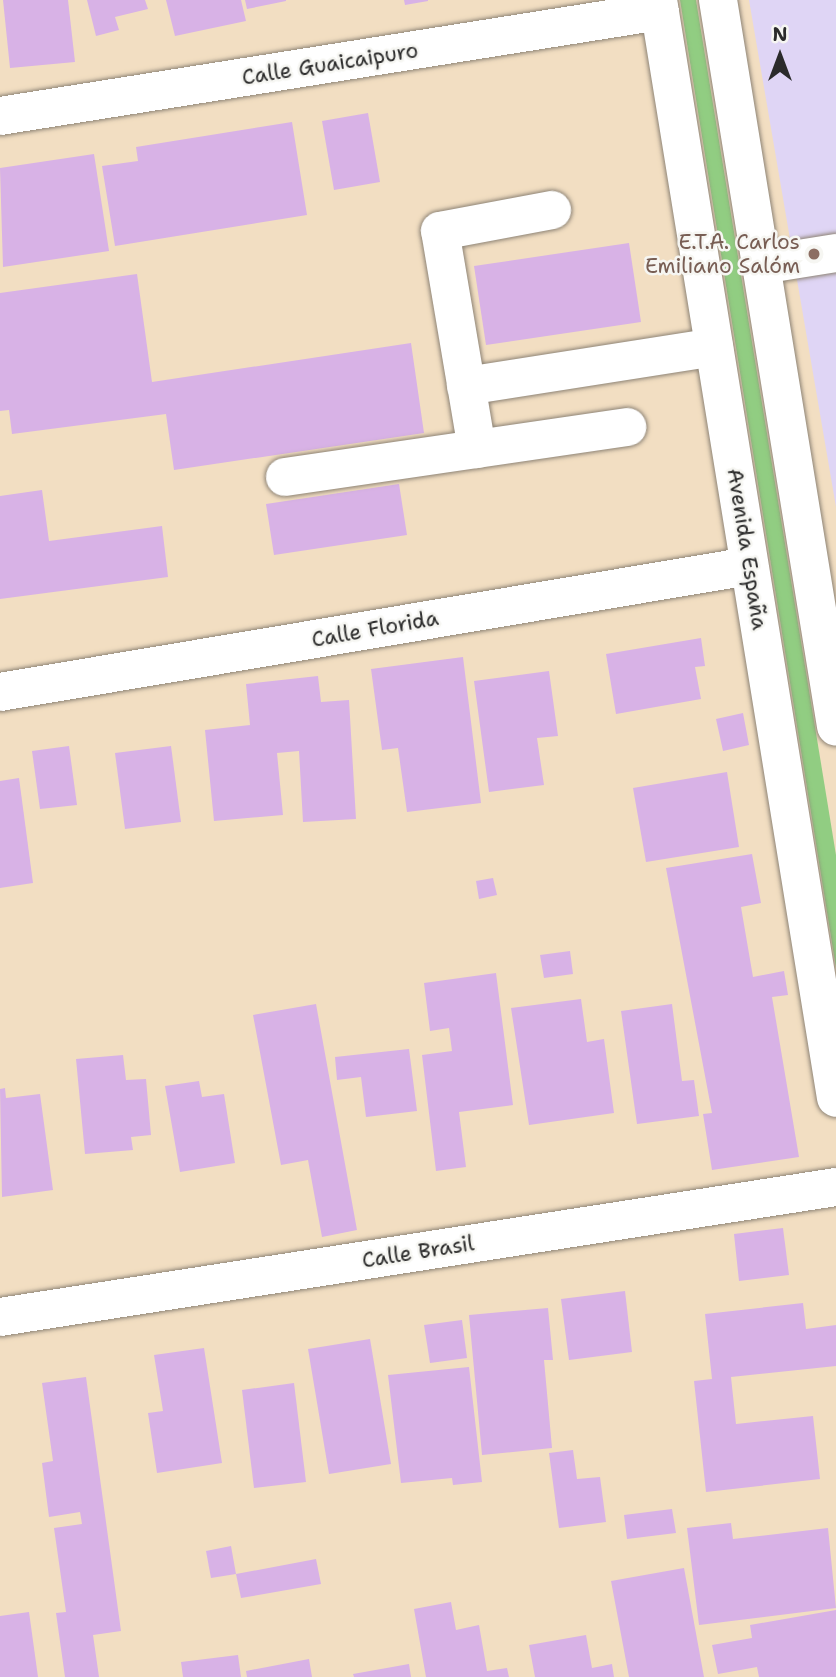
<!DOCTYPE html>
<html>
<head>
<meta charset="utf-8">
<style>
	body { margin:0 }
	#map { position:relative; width:836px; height:1677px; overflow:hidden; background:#f2dec2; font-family:"Shantell Sans",sans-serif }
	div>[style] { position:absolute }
	.built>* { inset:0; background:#dfd5f5 }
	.green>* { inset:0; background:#91cd82 }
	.building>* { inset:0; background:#d8b2e6 }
	.roads { filter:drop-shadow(0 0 2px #8e8476) drop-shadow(0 0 2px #8e8476) }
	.minor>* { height:38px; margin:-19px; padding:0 19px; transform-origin:19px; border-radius:19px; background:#fff }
	.major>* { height:38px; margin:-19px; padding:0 19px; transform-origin:19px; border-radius:19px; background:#fff }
	.dots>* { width:19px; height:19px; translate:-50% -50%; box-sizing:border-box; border:4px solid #f6f6f2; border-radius:50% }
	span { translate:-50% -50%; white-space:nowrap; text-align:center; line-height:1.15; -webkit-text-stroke:5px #f6f6f2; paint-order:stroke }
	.street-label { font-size:21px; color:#2b2b2b }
	.education-label { font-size:21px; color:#785e54 }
	.right { translate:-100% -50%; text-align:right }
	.north { position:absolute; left:745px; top:21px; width:70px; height:70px; -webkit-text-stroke:5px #f6f6f2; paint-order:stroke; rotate:0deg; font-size:19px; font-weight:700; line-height:28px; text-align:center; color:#2b2b2b }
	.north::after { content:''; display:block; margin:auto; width:24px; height:32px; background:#2b2b2b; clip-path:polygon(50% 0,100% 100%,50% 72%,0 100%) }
</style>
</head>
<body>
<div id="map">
	<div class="built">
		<i style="clip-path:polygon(749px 0,836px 0,836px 507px)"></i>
	</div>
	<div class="green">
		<i style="clip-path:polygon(680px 0,696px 0,836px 855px,836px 968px)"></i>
	</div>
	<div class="building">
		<i style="clip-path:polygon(3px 0,68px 0,75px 62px,10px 68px)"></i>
		<i style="clip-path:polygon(87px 0,145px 0,148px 9px,115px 17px,119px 30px,96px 36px)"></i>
		<i style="clip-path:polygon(166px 0,241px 0,246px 21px,175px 36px)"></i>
		<i style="clip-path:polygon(245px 0,286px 0,286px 1px,247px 9px)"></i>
		<i style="clip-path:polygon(404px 0,428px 0,428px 1px,405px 5px)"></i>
		<i style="clip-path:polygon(368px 113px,380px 182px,334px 190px,322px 121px)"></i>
		<i style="clip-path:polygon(292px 122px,307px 215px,115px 246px,102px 166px,138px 161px,136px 147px)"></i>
		<i style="clip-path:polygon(94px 154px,109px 251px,3px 267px,0 168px)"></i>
		<i style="clip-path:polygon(629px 243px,641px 322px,486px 345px,474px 266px)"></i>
		<i style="clip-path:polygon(137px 274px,152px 382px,411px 343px,424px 433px,174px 470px,166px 414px,12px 434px,9px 410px,0 411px,0 293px)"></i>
		<i style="clip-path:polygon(399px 484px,407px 535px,274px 555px,266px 504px)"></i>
		<i style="clip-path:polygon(42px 490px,49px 541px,162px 526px,168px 577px,0 599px,0 496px)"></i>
		<i style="clip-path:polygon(701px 638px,705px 666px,695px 667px,701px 699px,616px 714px,606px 654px)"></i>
		<i style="clip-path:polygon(463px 657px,481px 803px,407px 812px,398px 748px,382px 750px,371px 669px)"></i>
		<i style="clip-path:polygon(549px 671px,558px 736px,537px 738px,544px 785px,489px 792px,474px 681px)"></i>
		<i style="clip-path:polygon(318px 676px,321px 702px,349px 700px,356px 819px,303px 822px,299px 751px,277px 753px,283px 815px,214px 821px,205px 730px,250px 725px,246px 684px)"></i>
		<i style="clip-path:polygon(743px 713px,749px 745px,723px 751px,716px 719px)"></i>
		<i style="clip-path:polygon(69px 746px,77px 805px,40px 809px,32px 751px)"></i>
		<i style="clip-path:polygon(171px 746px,181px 822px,125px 829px,115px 753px)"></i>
		<i style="clip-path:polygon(727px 772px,739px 847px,646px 862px,633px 788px)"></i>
		<i style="clip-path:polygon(19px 778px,33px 883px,0 888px,0 781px)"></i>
		<i style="clip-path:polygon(752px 854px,761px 903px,741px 907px,753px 977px,784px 971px,788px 995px,772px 997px,799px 1157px,712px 1170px,703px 1114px,712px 1113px,666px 868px)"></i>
		<i style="clip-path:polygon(493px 878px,497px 895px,479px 899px,476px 881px)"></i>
		<i style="clip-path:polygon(570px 951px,573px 974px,544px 978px,540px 955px)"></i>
		<i style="clip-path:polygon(496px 973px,513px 1105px,459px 1112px,466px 1167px,436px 1171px,422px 1055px,452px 1051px,449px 1028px,430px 1031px,424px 983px)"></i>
		<i style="clip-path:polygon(581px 999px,587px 1042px,604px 1039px,614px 1113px,529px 1125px,511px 1008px)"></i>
		<i style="clip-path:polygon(316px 1004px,357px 1230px,322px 1237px,308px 1160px,281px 1165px,253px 1015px)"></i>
		<i style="clip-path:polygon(672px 1004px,682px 1081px,694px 1080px,699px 1116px,637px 1124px,621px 1011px)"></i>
		<i style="clip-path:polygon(409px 1049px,417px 1111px,366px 1117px,361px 1077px,337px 1080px,335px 1057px)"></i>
		<i style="clip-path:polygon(123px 1055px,126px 1080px,146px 1079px,151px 1135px,131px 1137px,133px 1150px,85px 1154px,76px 1059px)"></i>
		<i style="clip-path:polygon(199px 1081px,202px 1097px,224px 1094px,235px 1163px,180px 1172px,165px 1086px)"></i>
		<i style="clip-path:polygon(5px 1088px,6px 1098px,40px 1094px,53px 1190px,2px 1197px,0 1089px)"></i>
		<i style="clip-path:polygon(783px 1228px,789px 1275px,739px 1281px,734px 1234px)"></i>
		<i style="clip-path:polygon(625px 1291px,632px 1352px,569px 1360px,561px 1299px)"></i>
		<i style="clip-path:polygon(803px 1303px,806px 1329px,836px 1325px,836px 1366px,731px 1377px,736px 1424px,813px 1416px,820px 1479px,706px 1492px,694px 1381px,712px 1379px,705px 1314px)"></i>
		<i style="clip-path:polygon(548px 1308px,553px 1360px,544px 1360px,552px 1448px,482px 1455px,469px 1315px)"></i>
		<i style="clip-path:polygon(462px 1320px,467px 1358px,430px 1363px,424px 1325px)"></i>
		<i style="clip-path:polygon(370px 1339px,391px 1464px,329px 1474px,308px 1349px)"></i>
		<i style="clip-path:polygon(204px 1348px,222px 1463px,157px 1473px,148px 1413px,163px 1411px,154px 1355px)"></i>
		<i style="clip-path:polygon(469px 1367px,482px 1482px,453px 1485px,452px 1478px,401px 1483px,388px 1375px)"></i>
		<i style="clip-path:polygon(86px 1377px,121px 1631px,93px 1635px,99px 1677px,65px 1677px,56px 1613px,66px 1612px,54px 1528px,82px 1524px,80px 1512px,49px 1517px,42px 1463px,53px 1461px,42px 1383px)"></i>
		<i style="clip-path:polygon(294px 1383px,306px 1482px,254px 1488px,242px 1390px)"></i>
		<i style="clip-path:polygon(573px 1450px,577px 1479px,600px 1477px,606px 1522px,559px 1528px,549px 1453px)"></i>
		<i style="clip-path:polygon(672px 1509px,676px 1533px,627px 1539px,624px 1515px)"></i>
		<i style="clip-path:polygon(731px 1523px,733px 1539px,828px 1528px,836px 1608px,699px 1625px,687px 1528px)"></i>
		<i style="clip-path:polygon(231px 1546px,236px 1574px,211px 1578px,206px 1551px)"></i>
		<i style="clip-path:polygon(316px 1559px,321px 1584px,241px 1598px,236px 1574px)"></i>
		<i style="clip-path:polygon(684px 1568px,704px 1677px,629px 1677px,611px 1581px)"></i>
		<i style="clip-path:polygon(451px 1602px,456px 1630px,479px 1625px,487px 1671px,507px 1668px,509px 1677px,426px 1677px,414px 1609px)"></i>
		<i style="clip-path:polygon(836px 1610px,836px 1677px,759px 1677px,757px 1667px,718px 1674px,712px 1645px,752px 1638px,750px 1625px)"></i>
		<i style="clip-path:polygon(29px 1612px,38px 1677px,0 1677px,0 1616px)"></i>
		<i style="clip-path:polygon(586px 1635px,592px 1668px,612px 1664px,614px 1677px,535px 1677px,529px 1645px)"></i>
		<i style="clip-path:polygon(238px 1655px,241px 1677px,183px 1677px,181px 1662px)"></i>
		<i style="clip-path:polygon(309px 1659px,312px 1677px,247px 1677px,246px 1671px)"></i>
		<i style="clip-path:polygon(409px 1664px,411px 1677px,354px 1677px,353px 1674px)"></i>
	</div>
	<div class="roads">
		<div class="minor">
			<i style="left:0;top:116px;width:668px;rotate:-9.04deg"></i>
			<i style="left:761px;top:265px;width:76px;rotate:-9.1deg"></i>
			<i style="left:466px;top:386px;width:251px;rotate:-8.9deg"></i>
			<i style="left:477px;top:449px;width:221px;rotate:-99.6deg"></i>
			<i style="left:440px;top:231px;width:114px;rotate:-10.6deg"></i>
			<i style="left:285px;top:477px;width:346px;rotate:-8.3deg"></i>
			<i style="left:0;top:692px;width:760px;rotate:-9.55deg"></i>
			<i style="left:0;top:1317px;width:846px;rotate:-8.84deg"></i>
		</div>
		<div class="major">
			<i style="left:658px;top:0;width:1112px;rotate:80.79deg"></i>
			<i style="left:718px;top:0;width:736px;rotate:80.77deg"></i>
		</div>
	</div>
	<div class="dots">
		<i style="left:814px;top:254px;background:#8d6e63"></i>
	</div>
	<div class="street-label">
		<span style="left:330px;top:64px;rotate:-9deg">Calle Guaicaipuro</span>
		<span style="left:747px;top:549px;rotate:81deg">Avenida España</span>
		<span style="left:375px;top:629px;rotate:-10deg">Calle Florida</span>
		<span style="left:418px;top:1252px;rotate:-9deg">Calle Brasil</span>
	</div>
	<div class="education-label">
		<span class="right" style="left:800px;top:254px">E.T.A. Carlos<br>Emiliano Salóm</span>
	</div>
	<div class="north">N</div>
</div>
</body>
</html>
